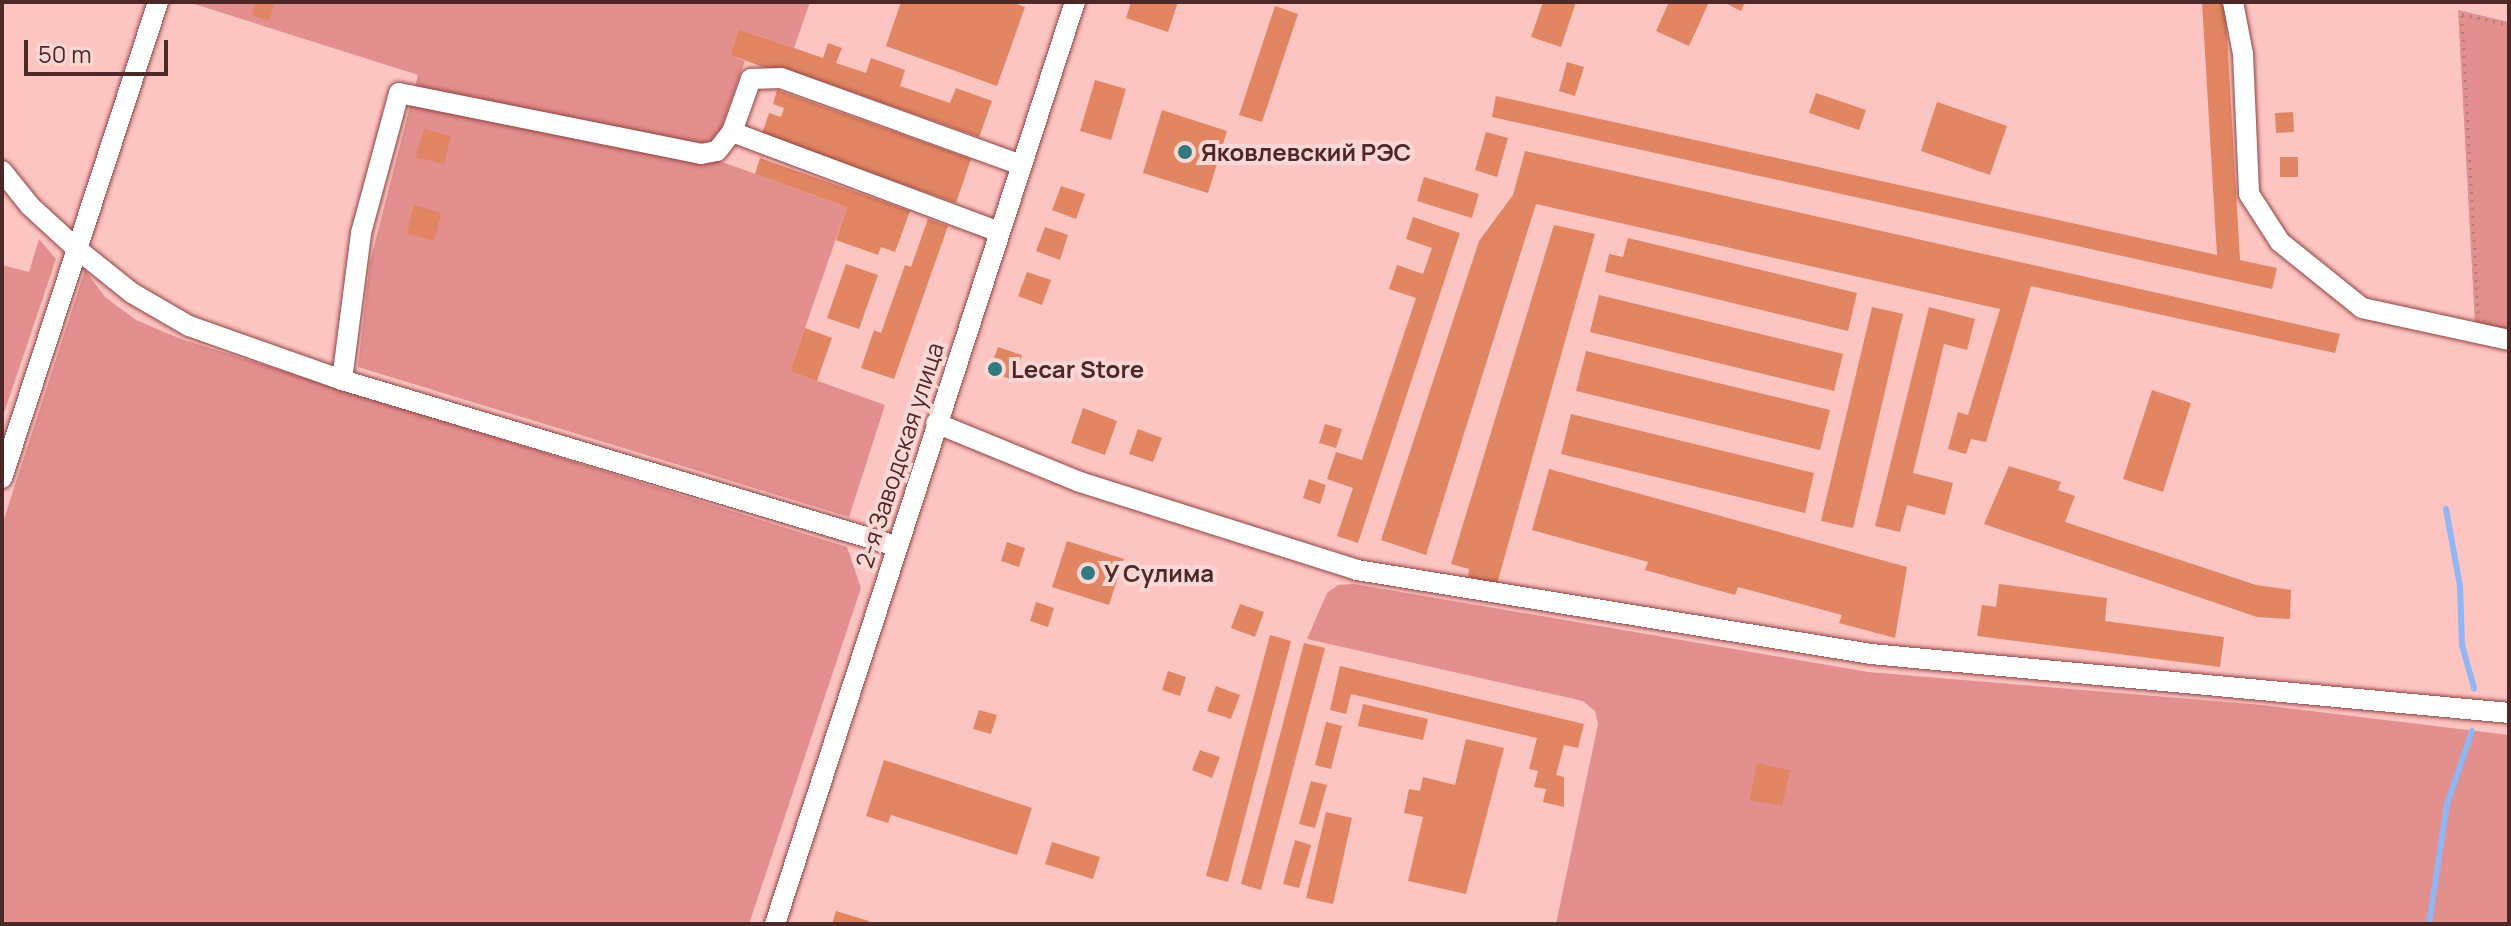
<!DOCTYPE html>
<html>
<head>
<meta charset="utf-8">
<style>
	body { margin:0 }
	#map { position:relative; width:2511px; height:926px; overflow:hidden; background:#fdc5c2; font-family:Manrope,sans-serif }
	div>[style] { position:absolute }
	.green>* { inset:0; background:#e28f8d }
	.stream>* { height:6px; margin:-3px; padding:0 3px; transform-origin:3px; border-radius:3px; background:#92b5f4 }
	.building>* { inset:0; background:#e18562 }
	.path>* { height:3px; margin-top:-1.5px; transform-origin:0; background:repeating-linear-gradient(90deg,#af807e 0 2px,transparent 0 8px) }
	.roads { filter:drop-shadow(0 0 2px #914242) drop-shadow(0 0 2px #914242) }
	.minor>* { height:20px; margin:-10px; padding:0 10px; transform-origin:10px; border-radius:10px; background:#fff }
	.dots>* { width:22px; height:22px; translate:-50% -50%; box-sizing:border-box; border:4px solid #fdd7d5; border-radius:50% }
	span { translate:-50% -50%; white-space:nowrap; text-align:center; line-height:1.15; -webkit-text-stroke:8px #fdd7d5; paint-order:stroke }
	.poi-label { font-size:24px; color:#4c2928; font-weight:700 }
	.left { translate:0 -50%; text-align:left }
	.street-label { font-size:24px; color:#4c2928 }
	.frame { position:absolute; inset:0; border:4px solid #4c2928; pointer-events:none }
	.scale { position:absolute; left:24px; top:40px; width:144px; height:36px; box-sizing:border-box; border:4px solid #4c2928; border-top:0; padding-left:10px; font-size:24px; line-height:28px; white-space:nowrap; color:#4c2928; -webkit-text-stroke:6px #fdd7d5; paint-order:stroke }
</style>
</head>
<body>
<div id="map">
	<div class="green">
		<i style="clip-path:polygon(188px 2px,810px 2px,794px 48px,739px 29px,730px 55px,745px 61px,711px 158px,847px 207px,790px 371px,885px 405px,849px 517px,358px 367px,370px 262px,418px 75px)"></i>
		<i style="clip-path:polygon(2458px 10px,2509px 22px,2509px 334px,2475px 324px)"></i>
		<i style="clip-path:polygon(39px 239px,56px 259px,2px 419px,2px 265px,29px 272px)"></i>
		<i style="clip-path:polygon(85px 270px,105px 297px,136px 320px,181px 339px,847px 547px,861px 588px,749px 924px,2px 924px,2px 525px)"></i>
		<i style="clip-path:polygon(1354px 584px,1868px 672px,2262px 705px,2509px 735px,2509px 924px,1556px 924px,1598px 724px,1595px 711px,1583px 701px,1307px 639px,1327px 593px,1338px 585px)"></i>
	</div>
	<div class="stream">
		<i style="left:2446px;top:509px;width:78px;rotate:79.7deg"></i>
		<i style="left:2460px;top:586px;width:59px;rotate:88.1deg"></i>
		<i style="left:2462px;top:645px;width:45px;rotate:74.4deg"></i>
		<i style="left:2429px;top:924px;width:121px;rotate:-81.5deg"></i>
		<i style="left:2447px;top:804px;width:77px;rotate:-71.1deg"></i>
	</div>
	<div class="building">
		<i style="clip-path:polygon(256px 2px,275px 2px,269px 21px,252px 15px)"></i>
		<i style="clip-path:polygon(901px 2px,1011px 2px,1025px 7px,997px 86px,886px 46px)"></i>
		<i style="clip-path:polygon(1131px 2px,1178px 2px,1168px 32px,1126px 18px)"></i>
		<i style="clip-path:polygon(1543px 2px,1576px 2px,1561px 47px,1531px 37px)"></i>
		<i style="clip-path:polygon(1669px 2px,1709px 2px,1689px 46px,1656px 31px)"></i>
		<i style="clip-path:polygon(1723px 2px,1745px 2px,1741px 11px)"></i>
		<i style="clip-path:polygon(2202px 2px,2225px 2px,2240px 260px,2277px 268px,2272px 289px,1492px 117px,1496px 96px,2217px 255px)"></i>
		<i style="clip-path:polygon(1275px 6px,1298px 14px,1262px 122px,1239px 115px)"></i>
		<i style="clip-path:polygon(739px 29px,823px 58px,828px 43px,842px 48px,836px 63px,866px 73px,871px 58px,905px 70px,900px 86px,950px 103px,956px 88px,992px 101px,979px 137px,784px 68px,769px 69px,730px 55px)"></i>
		<i style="clip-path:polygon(1567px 62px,1584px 67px,1575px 96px,1559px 91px)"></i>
		<i style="clip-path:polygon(1095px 80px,1126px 89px,1111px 140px,1080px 131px)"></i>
		<i style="clip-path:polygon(777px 90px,971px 159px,956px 203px,762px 134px,769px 113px,781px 117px,784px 108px,773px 104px)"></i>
		<i style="clip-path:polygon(1816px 93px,1866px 110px,1859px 130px,1809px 113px)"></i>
		<i style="clip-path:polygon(1937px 102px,2007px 126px,1990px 175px,1921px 151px)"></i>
		<i style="clip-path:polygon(1162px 110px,1227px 131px,1208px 193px,1143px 173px)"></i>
		<i style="clip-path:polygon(2293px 112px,2294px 132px,2276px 133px,2275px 113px)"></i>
		<i style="clip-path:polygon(424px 129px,451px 136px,444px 164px,416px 157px)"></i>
		<i style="clip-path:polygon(1486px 132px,1508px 138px,1497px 177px,1475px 170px)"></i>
		<i style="clip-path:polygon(1525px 151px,2340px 334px,2335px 353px,2031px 286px,1986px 442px,1971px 439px,1966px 454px,1948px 449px,1958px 412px,1968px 415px,2000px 309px,1536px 204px,1426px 555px,1381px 540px,1479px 241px,1513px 195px)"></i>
		<i style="clip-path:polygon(2280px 157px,2298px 157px,2298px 177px,2280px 177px)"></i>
		<i style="clip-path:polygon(760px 158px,910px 211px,895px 252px,881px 247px,878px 255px,836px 240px,847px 207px,755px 174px)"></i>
		<i style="clip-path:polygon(1424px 177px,1479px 194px,1472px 218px,1417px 201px)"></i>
		<i style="clip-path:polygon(1061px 186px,1085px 194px,1076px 219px,1052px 210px)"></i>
		<i style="clip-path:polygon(414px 205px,441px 213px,434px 241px,407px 233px)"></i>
		<i style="clip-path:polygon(1413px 217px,1460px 233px,1358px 543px,1337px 536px,1353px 488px,1327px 479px,1336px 452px,1362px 460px,1416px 298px,1389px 289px,1397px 265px,1423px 274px,1432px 248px,1406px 239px)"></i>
		<i style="clip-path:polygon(928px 219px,948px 226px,894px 379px,861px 368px,874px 330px,881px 333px,905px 265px,911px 267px)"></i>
		<i style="clip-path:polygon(1554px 225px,1595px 234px,1497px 584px,1468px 577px,1469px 569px,1451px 564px)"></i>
		<i style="clip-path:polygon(1045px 227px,1068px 235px,1060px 260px,1036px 251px)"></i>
		<i style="clip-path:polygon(1628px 238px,1857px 293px,1848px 331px,1605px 272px,1609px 254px,1623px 257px)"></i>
		<i style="clip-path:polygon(846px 264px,878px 275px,859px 329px,827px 318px)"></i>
		<i style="clip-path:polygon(1027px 272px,1051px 280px,1042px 305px,1018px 296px)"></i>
		<i style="clip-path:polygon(1599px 295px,1843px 354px,1834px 391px,1590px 332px)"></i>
		<i style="clip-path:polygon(1872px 307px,1903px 314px,1853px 528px,1821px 521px)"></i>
		<i style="clip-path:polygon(1929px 307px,1975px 319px,1967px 350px,1944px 344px,1913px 473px,1953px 483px,1945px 515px,1907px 505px,1900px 532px,1875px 526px)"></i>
		<i style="clip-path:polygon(805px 328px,832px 338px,817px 381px,790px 371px)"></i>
		<i style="clip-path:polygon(998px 347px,1022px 355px,1013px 380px,989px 371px)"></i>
		<i style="clip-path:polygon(1586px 351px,1830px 410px,1820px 450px,1576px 391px)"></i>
		<i style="clip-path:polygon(2152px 390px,2191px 403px,2163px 492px,2123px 479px)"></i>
		<i style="clip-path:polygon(1083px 408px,1117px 421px,1105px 455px,1071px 443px)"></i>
		<i style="clip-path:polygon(1571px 414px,1814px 473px,1805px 513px,1561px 454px)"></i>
		<i style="clip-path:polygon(1325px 424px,1342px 429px,1336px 448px,1319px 443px)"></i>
		<i style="clip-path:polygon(1138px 429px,1162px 438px,1153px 462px,1129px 454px)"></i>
		<i style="clip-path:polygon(2009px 466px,2061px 482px,2058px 490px,2075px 496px,2065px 522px,2256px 585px,2291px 590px,2290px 619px,2257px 617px,1984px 524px)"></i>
		<i style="clip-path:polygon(1549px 469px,1907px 567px,1895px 638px,1839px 623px,1842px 615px,1738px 587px,1735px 595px,1645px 570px,1648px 562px,1532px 530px)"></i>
		<i style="clip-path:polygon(1309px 479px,1326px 485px,1320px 504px,1303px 498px)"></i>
		<i style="clip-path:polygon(1067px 541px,1124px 559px,1109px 605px,1052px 587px)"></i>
		<i style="clip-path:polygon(1007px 542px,1025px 548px,1019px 567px,1001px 561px)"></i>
		<i style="clip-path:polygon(1999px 584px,2107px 598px,2105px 621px,2224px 637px,2220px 667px,1977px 636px,1982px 605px,1996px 607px)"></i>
		<i style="clip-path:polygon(1036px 602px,1054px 608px,1048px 627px,1030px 621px)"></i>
		<i style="clip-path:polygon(1240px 604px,1264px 612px,1255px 637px,1231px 628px)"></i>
		<i style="clip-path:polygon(1270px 635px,1291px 641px,1228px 882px,1206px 876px)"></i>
		<i style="clip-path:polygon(1304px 643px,1325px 648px,1261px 890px,1241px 884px)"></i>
		<i style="clip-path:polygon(1340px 666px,1584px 724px,1578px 748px,1564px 745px,1556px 775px,1564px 777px,1564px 807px,1543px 802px,1546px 789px,1534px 787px,1538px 771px,1529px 769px,1537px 738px,1351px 694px,1346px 714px,1330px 710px)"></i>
		<i style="clip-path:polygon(1168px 671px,1186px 677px,1180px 696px,1162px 690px)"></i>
		<i style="clip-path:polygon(1216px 686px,1240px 695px,1231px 719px,1207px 711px)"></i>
		<i style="clip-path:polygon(1363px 704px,1428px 719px,1423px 740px,1358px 726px)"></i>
		<i style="clip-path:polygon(979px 710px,997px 715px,991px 734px,973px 729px)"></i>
		<i style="clip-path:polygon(1326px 722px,1342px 726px,1331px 769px,1315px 765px)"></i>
		<i style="clip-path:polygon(1466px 739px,1504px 748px,1466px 894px,1408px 881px,1423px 817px,1404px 813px,1409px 789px,1420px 791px,1423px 777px,1455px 785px)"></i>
		<i style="clip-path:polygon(1200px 750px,1220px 757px,1212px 778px,1192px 770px)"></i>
		<i style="clip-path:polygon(884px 760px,1032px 808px,1017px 855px,891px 815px,888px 823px,866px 816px)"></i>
		<i style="clip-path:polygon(1757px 763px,1790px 770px,1782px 806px,1750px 800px)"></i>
		<i style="clip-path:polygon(1311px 781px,1327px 785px,1315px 828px,1299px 824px)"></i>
		<i style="clip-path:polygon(1326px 812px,1352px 818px,1333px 904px,1306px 898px)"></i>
		<i style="clip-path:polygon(1295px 840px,1311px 845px,1299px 888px,1283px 884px)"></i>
		<i style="clip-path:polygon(1052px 842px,1100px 857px,1093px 879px,1045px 864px)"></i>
		<i style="clip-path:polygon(836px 911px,869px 921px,868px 924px,832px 924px)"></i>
	</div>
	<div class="path">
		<i style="left:2478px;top:313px;width:299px;rotate:-93.1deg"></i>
		<i style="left:2462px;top:14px;width:48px;rotate:13.2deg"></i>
	</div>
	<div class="roads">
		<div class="minor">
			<i style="left:2233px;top:2px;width:53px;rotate:79.1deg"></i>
			<i style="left:2243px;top:54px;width:140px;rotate:87.5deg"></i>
			<i style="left:2249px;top:194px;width:57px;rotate:57.1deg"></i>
			<i style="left:2280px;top:242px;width:105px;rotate:38.8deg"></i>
			<i style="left:2362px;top:308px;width:150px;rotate:12.3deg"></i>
			<i style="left:732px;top:132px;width:285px;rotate:20.5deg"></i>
			<i style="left:2px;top:171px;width:45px;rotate:51.3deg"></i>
			<i style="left:30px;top:206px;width:64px;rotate:42.5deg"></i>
			<i style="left:77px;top:249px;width:70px;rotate:38.7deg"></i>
			<i style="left:132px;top:293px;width:66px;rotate:30.1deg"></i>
			<i style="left:189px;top:326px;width:162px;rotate:19.4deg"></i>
			<i style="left:342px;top:380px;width:578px;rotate:16.68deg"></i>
			<i style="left:342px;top:380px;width:148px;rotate:-82.6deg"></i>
			<i style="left:361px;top:233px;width:145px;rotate:-74.8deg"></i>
			<i style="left:399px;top:93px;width:308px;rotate:11.4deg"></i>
			<i style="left:701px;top:154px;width:16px;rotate:-11deg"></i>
			<i style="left:717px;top:151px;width:24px;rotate:-52deg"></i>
			<i style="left:732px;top:132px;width:56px;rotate:-70.3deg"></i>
			<i style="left:751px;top:79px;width:30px;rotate:-2deg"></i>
			<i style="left:781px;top:78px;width:255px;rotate:19.9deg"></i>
			<i style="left:936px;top:423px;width:156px;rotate:22.3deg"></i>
			<i style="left:1080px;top:482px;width:291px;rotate:17.6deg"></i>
			<i style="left:1357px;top:570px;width:521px;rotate:9.28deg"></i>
			<i style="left:1871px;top:654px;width:641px;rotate:5.28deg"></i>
			<i style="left:2px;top:478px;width:501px;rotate:-71.85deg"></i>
			<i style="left:775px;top:924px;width:970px;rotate:-71.98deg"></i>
		</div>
	</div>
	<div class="dots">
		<i style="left:1185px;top:152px;background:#317a7f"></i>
		<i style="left:995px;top:369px;background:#317a7f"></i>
		<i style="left:1088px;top:573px;background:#317a7f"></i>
	</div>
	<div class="poi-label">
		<span class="left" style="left:1201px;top:152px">Яковлевский РЭС</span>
		<span class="left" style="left:1011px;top:369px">Lecar Store</span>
		<span class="left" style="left:1104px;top:573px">У Сулима</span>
	</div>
	<div class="street-label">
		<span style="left:899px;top:455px;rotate:-72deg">2-я Заводская улица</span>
	</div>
	<div class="frame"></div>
	<div class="scale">50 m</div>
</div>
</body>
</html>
